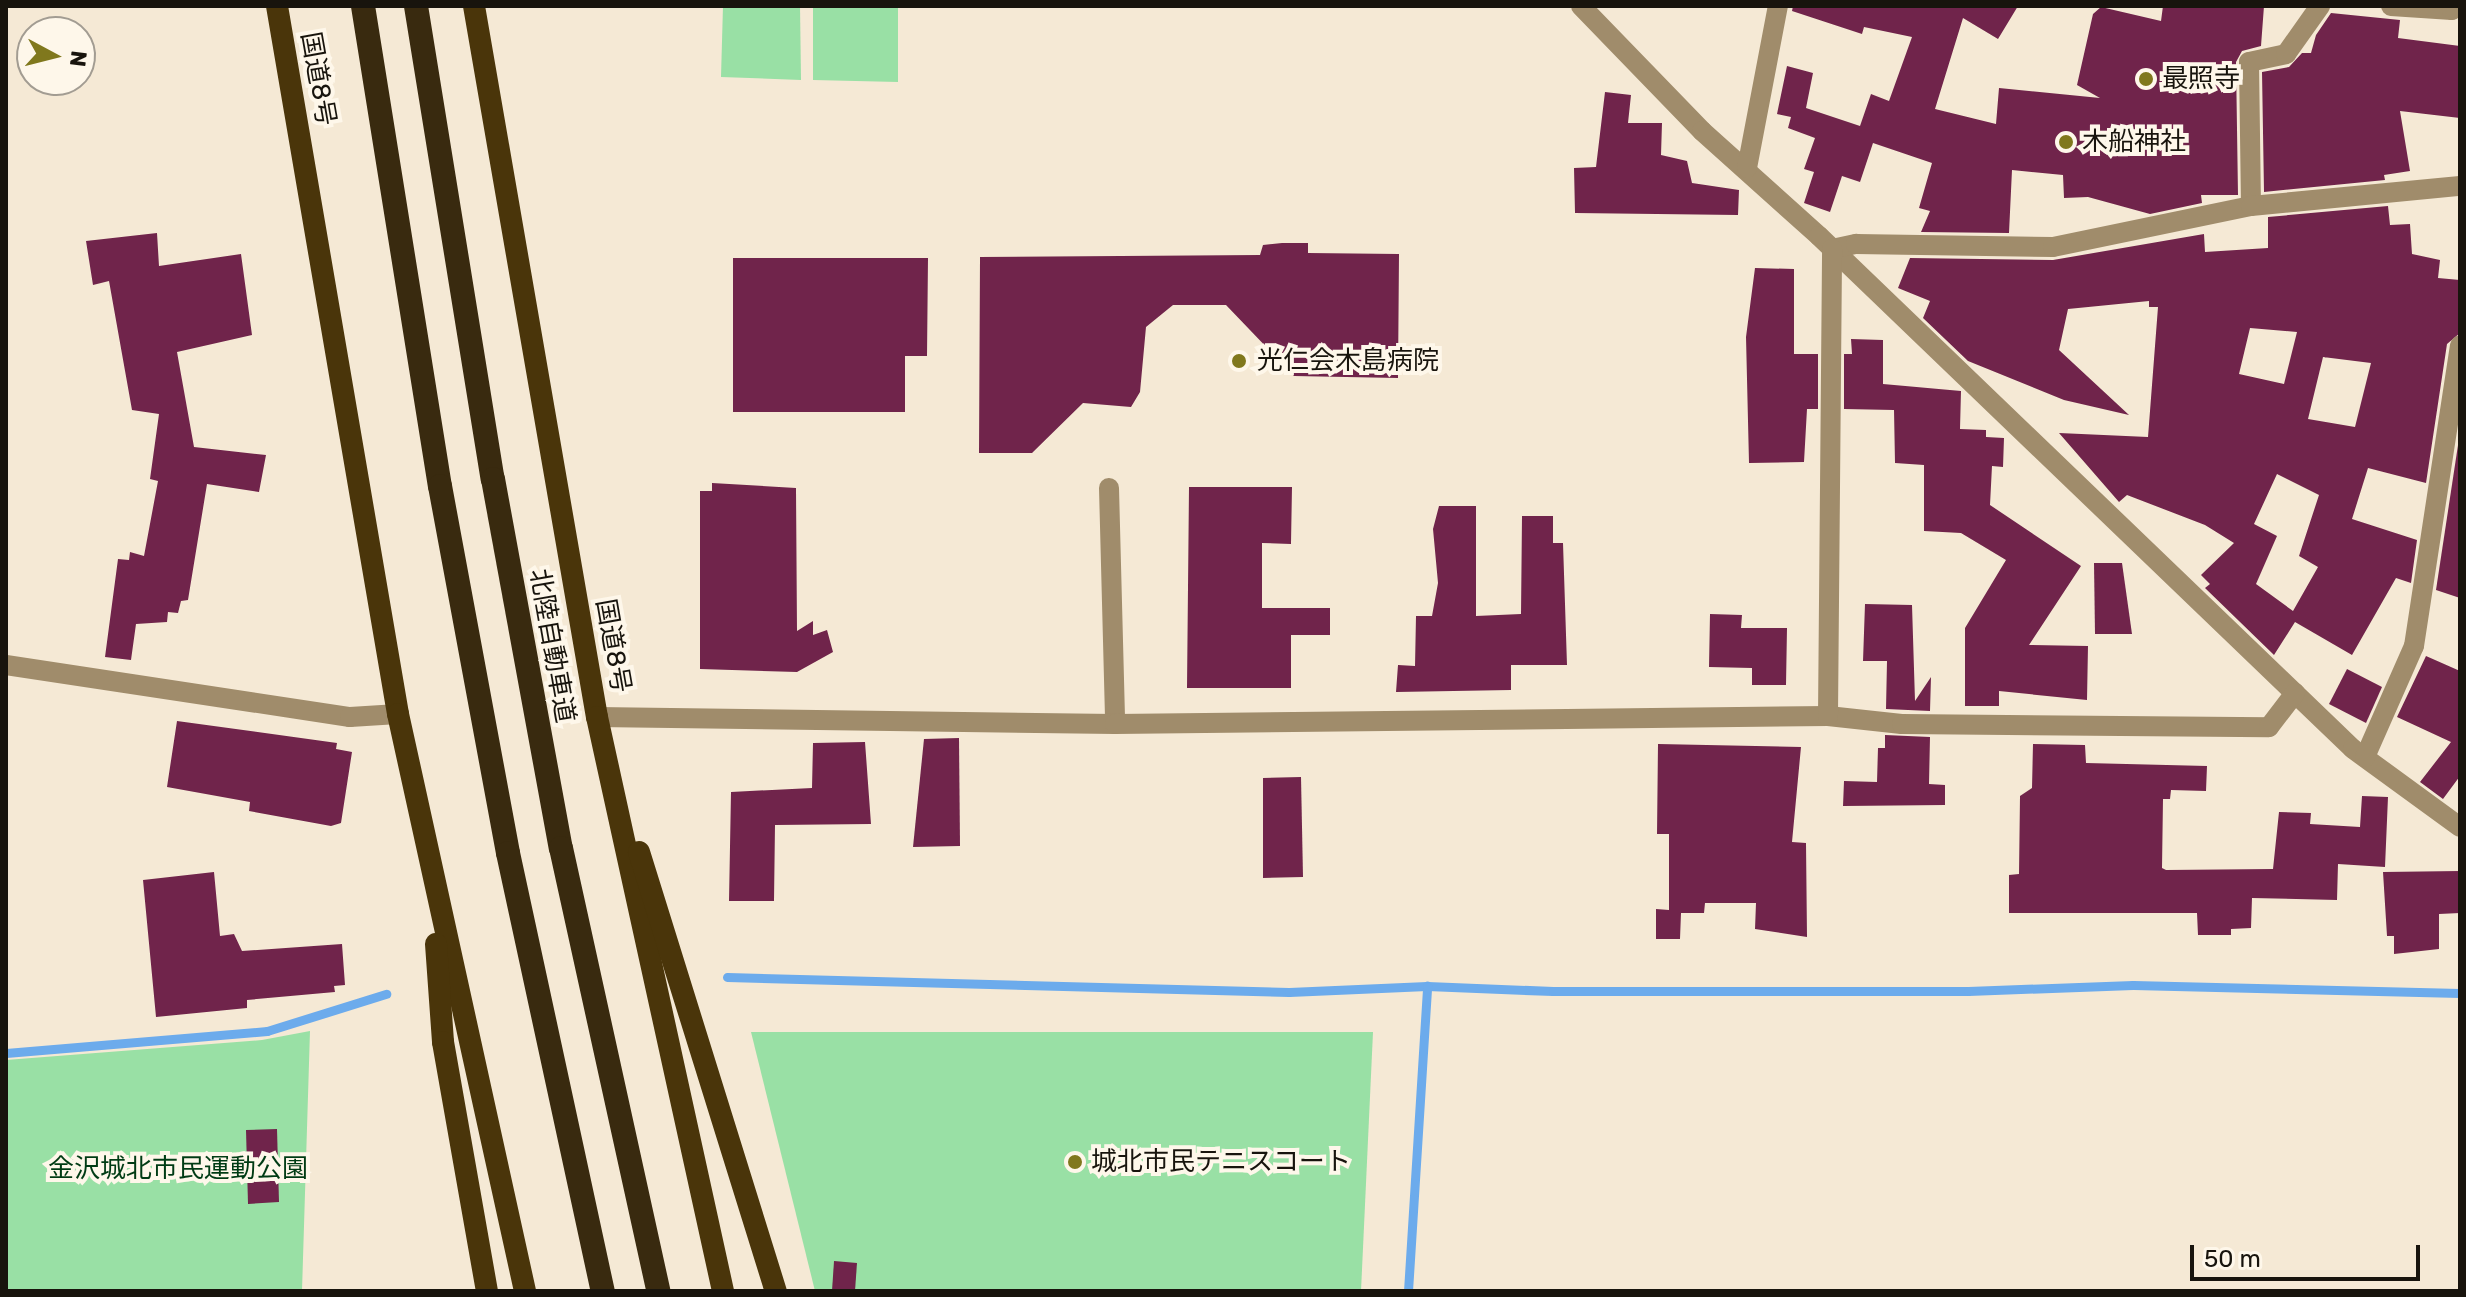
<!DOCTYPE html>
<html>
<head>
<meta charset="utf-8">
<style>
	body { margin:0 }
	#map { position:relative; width:2466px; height:1297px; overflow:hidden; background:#f5e9d5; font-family:Rubik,"Noto Sans JP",sans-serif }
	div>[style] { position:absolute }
	.green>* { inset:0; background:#99e0a5 }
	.stream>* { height:9px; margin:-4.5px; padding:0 4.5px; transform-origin:4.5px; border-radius:4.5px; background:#6cabec }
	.building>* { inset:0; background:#70244b }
	.minor>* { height:20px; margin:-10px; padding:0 10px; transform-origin:10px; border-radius:10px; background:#a08c6b }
	.trunk>* { height:22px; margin:-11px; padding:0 11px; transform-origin:11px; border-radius:11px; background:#4a350a }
	.motorway>* { height:24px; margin:-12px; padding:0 12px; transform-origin:12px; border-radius:12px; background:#392a0f }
	.dots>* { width:22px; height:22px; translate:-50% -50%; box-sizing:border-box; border:4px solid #fef7ea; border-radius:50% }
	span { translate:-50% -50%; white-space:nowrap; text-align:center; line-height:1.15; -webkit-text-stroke:8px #fef7ea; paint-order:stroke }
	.street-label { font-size:26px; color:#18140d }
	.poi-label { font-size:26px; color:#18140d }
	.left { translate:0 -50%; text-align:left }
	.park-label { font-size:26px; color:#003b14 }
	.frame { position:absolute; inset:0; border:8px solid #18140d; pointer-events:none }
	.north { position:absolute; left:16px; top:16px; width:80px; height:80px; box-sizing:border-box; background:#fef7ea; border:2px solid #a29c92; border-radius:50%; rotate:97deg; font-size:22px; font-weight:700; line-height:32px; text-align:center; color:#18140d }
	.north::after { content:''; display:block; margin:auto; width:28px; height:36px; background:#80781d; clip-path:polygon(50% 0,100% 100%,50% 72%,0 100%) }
	.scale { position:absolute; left:2190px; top:1245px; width:230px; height:36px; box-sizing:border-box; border:4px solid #18140d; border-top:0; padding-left:10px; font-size:24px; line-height:28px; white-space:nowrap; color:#18140d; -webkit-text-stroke:6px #fef7ea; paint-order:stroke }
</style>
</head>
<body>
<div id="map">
	<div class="green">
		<i style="clip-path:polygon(723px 6px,800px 6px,801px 80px,721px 77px)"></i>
		<i style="clip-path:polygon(813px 6px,898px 6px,898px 82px,813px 80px)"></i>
		<i style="clip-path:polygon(310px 1031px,302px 1291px,6px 1291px,6px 1060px,262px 1040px)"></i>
		<i style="clip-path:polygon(751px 1032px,1373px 1032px,1361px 1291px,815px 1291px)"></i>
	</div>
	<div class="stream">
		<i style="left:727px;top:977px;width:562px;rotate:1.53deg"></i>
		<i style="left:1289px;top:992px;width:138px;rotate:-2.5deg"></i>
		<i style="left:1427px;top:986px;width:126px;rotate:2.3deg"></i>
		<i style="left:1553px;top:991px;width:415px"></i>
		<i style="left:1968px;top:991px;width:165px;rotate:-2.1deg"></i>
		<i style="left:2133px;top:985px;width:327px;rotate:1.4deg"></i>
		<i style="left:6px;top:1053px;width:262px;rotate:-4.8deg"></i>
		<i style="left:267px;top:1031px;width:125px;rotate:-17.3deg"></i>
		<i style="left:1408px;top:1291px;width:306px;rotate:-86.4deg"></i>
	</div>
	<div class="building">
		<i style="clip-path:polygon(1793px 6px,2018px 6px,1998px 39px,1963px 18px,1935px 109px,1996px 124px,1999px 88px,2100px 98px,2077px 85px,2093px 14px,2101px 7px,2161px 21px,2163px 6px,2264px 6px,2261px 46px,2242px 51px,2236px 62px,2238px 195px,2201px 195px,2202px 203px,2150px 214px,2088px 197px,2064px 198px,2063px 175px,2012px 170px,2009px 233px,1921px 232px,1930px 211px,1919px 208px,1932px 163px,1873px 143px,1860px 182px,1842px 176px,1830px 212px,1804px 203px,1814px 172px,1804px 169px,1815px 138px,1788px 128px,1791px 117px,1777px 114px,1787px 66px,1813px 73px,1806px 108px,1860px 126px,1871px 94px,1889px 101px,1912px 37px,1864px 27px,1862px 34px,1792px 11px)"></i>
		<i style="clip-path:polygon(2331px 13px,2400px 20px,2398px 38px,2460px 46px,2460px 118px,2400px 111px,2410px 171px,2384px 175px,2385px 180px,2264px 192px,2262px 72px,2289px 67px,2302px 53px,2311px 53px,2316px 35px)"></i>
		<i style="clip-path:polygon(1605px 92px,1631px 95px,1628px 123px,1662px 123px,1661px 155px,1687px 161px,1692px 183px,1739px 190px,1738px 215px,1575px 213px,1574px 168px,1596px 167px)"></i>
		<i style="clip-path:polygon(evenodd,2388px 206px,2390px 225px,2410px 224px,2412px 254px,2440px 260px,2438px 278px,2460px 280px,2460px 333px,2447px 344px,2426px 483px,2368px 468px,2352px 519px,2417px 540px,2411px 583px,2396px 578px,2352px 655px,2295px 622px,2274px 655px,2205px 588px,2210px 584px,2201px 575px,2234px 543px,2205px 525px,2127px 495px,2119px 502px,2059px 433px,2148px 437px,2158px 307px,2149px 307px,2149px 301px,2068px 309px,2059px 350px,2129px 415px,2064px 400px,1968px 361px,1923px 318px,1930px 301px,1898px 288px,1910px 258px,2053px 260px,2204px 234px,2205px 252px,2268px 248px,2268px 217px,2388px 206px,2250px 328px,2297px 332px,2284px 384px,2239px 374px,2250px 328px,2388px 206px,2323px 357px,2371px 363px,2355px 427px,2308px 419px,2323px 357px,2388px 206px,2277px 474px,2319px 495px,2299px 556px,2318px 567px,2293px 611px,2256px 584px,2277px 536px,2254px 524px,2277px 474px)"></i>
		<i style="clip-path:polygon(157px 233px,159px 266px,241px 254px,252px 335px,177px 352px,194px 447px,266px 455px,259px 492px,207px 484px,188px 600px,181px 601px,178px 613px,168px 612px,167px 622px,136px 624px,131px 660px,105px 657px,118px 559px,129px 560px,130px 552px,144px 556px,158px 481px,150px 479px,159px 414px,132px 410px,109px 281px,93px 285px,86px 241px)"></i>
		<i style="clip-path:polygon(1282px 243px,1308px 243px,1308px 253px,1399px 254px,1398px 378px,1294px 376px,1226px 305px,1173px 305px,1146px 327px,1140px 392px,1131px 407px,1083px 403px,1032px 453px,979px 453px,980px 257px,1260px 255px,1263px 245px)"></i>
		<i style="clip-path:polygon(733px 258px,928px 258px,927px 356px,905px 356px,905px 412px,733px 412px)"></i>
		<i style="clip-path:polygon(1755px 268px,1794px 269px,1794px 354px,1818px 354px,1818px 409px,1807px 409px,1804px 462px,1749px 463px,1746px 337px)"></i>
		<i style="clip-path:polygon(1851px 339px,1883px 340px,1883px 384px,1961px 391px,1960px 429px,1986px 430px,1986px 437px,2004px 438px,2003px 467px,1992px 466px,1990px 505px,2081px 566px,2029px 645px,2088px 646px,2087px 700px,1999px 691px,1999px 706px,1965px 706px,1965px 628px,2006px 560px,1961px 533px,1924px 531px,1924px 465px,1895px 463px,1894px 410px,1844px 409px,1844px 354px,1852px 354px)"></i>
		<i style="clip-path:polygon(2460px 432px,2460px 598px,2436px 590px)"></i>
		<i style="clip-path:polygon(712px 483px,796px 488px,797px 631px,813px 621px,813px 635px,827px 630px,833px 652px,797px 672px,700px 669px,700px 491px,712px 491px)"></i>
		<i style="clip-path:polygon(1189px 487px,1292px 487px,1291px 544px,1262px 543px,1262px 608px,1330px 608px,1330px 635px,1291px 635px,1291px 688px,1187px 688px)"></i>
		<i style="clip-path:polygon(1439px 506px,1476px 506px,1476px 616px,1521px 614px,1522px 516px,1553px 516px,1553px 543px,1563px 543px,1567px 665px,1511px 665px,1511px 690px,1396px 692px,1398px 665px,1415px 666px,1416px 616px,1432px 616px,1438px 583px,1433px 529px)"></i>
		<i style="clip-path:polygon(2094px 563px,2122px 563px,2132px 634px,2095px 634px)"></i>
		<i style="clip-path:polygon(1865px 604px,1912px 605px,1915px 701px,1931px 677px,1930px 711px,1886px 709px,1887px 661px,1863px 661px)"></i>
		<i style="clip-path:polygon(1710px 614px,1742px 615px,1741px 628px,1787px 628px,1786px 685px,1752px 685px,1752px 668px,1709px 667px)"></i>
		<i style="clip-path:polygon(2426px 656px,2460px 671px,2460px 776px,2443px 799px,2420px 782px,2451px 742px,2397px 717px)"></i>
		<i style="clip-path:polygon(2347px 669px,2382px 687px,2366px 723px,2329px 704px)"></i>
		<i style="clip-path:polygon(177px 721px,337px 743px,336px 749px,352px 752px,341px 823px,331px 826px,249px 811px,250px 802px,167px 787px)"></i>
		<i style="clip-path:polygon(1885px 735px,1930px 737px,1929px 784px,1945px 785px,1945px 805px,1843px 806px,1844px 781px,1877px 782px,1878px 748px,1885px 748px)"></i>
		<i style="clip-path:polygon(959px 738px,960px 846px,913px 847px,924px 739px)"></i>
		<i style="clip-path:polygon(865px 742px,871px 824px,775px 825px,774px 901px,729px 901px,731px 792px,812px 788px,813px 743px)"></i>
		<i style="clip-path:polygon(1658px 744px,1801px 747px,1792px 842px,1806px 843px,1807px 937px,1755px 929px,1756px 903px,1705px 903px,1704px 913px,1681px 913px,1680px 939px,1656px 939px,1656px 909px,1669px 910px,1669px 834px,1657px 834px)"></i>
		<i style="clip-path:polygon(2033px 744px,2085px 745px,2086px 763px,2207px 766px,2206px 791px,2171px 790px,2170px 799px,2163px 799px,2162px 868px,2166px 870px,2273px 869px,2279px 812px,2311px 813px,2310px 824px,2360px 827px,2362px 796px,2388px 797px,2385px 867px,2338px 864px,2337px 900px,2252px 898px,2251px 928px,2231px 929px,2231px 935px,2198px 935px,2197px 913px,2009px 913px,2009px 875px,2019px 874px,2020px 796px,2032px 788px)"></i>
		<i style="clip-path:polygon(1301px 777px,1303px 877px,1263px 878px,1263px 778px)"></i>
		<i style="clip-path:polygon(2460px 871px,2460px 913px,2439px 914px,2439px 949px,2394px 954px,2394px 936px,2387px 936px,2383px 872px)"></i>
		<i style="clip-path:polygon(214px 872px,220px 936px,234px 934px,242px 951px,342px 944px,345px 985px,334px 986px,335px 992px,247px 1000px,247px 1008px,156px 1017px,143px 880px)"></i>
		<i style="clip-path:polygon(277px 1129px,279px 1202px,248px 1204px,246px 1130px)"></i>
		<i style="clip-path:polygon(834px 1261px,857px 1263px,855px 1291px,832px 1291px)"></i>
	</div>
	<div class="minor">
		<i style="left:1581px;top:6px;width:174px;rotate:45.9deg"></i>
		<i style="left:1702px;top:131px;width:157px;rotate:41.9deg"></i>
		<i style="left:1819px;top:236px;width:740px;rotate:43.85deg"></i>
		<i style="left:2353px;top:749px;width:132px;rotate:36.1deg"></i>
		<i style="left:2391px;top:6px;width:61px;rotate:3.8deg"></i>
		<i style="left:2452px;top:10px;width:4px;rotate:-76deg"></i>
		<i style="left:1747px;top:168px;width:165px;rotate:-79.2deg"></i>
		<i style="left:2251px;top:206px;width:144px;rotate:-90.8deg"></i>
		<i style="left:2249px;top:62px;width:38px;rotate:-12deg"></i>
		<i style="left:2286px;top:54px;width:59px;rotate:-54.7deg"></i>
		<i style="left:1832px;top:249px;width:25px;rotate:-12deg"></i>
		<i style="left:1856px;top:244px;width:197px;rotate:0.9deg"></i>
		<i style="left:2053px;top:247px;width:202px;rotate:-11.7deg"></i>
		<i style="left:2251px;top:206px;width:210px;rotate:-5.5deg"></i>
		<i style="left:1109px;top:488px;width:236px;rotate:88.5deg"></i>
		<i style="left:6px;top:665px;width:348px;rotate:8.6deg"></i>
		<i style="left:350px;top:717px;width:48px;rotate:-3.6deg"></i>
		<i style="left:1828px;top:716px;width:74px;rotate:6.2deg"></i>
		<i style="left:1902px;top:724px;width:367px;rotate:0.5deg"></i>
		<i style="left:2269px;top:727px;width:43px;rotate:-52.6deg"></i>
		<i style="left:597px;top:717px;width:518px;rotate:0.77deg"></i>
		<i style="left:1115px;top:724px;width:713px;rotate:-0.64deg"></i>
		<i style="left:1828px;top:716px;width:467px;rotate:-89.5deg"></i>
		<i style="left:2365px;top:757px;width:121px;rotate:-66.2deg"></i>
		<i style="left:2414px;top:646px;width:304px;rotate:-81.3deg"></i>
	</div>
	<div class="trunk">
		<i style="left:277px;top:6px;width:718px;rotate:80.3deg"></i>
		<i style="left:398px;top:714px;width:591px;rotate:77.59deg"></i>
		<i style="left:474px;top:6px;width:722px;rotate:80.19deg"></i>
		<i style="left:597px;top:717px;width:588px;rotate:77.62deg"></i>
		<i style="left:639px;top:852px;width:460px;rotate:72.7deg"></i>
		<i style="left:436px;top:944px;width:98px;rotate:85.9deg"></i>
		<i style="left:443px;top:1042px;width:253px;rotate:80deg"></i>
	</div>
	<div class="motorway">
		<i style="left:363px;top:6px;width:486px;rotate:80.9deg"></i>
		<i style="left:440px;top:486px;width:373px;rotate:79.5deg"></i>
		<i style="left:508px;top:853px;width:448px;rotate:77.8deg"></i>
		<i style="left:416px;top:6px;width:479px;rotate:80.8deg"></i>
		<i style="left:493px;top:479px;width:375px;rotate:79.6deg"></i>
		<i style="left:561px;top:848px;width:453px;rotate:77.6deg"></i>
	</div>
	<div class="dots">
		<i style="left:2146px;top:79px;background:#80781d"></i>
		<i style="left:2066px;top:142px;background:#80781d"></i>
		<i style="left:1239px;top:361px;background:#80781d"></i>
		<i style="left:1075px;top:1162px;background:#80781d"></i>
	</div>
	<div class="street-label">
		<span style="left:318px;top:79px;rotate:80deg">国道8号</span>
		<span style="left:552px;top:646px;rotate:80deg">北陸自動車道</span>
		<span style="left:613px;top:646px;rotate:80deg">国道8号</span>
	</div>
	<div class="poi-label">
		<span class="left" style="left:2162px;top:79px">最照寺</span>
		<span class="left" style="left:2082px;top:142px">木船神社</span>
		<span class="left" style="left:1257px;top:361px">光仁会木島病院</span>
		<span class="left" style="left:1091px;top:1162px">城北市民テニスコート</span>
	</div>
	<div class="park-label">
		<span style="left:178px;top:1169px">金沢城北市民運動公園</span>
	</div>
	<div class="frame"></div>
	<div class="north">N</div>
	<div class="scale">50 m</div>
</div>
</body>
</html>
